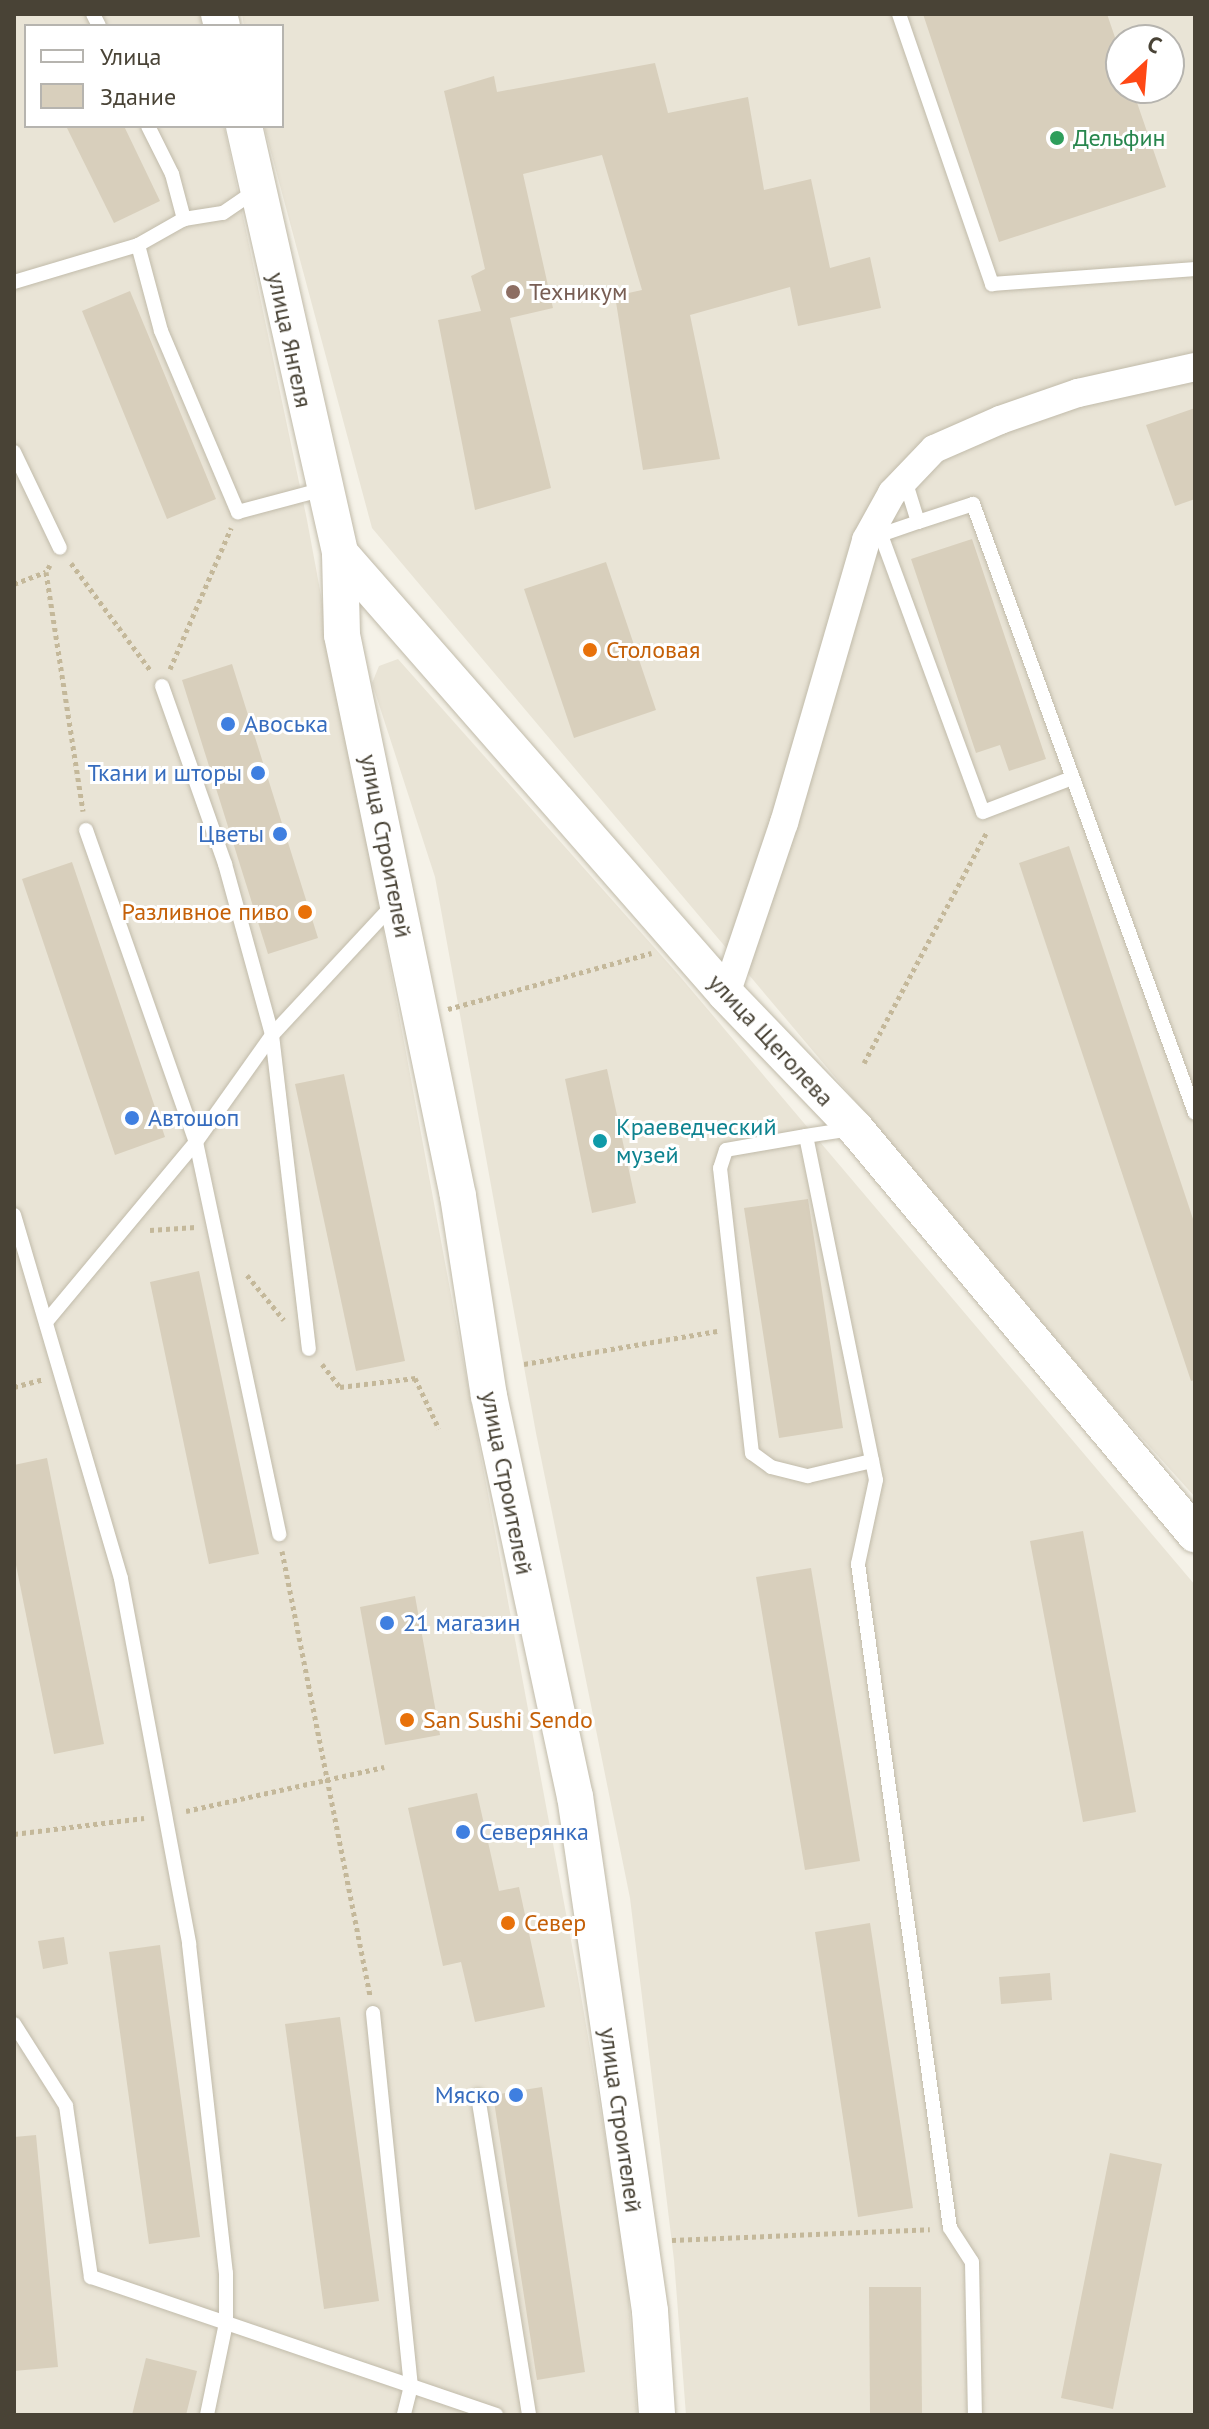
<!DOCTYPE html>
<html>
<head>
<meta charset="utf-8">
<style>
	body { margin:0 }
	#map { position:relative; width:1209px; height:2429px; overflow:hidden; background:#f5f2e8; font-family:"PT Sans",sans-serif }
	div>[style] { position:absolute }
	.residential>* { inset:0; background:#e9e4d6 }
	.building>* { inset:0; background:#d8cfbc }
	.path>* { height:5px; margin-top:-2.5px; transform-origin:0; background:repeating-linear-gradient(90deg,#c4b89a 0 4px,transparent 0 8px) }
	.roads { filter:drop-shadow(0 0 2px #c1bbaa) drop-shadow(0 0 2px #c1bbaa) }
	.service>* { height:14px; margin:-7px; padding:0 7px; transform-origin:7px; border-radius:7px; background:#fff }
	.minor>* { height:28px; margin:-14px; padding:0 14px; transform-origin:14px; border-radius:14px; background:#fff }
	.tertiary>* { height:36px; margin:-18px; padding:0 18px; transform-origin:18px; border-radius:18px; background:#fff }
	.dots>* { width:22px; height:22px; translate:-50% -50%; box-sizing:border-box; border:4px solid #fff; border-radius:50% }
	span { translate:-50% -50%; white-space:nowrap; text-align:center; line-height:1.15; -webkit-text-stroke:6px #fff; paint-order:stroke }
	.leisure-label { font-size:24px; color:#27864d }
	.left { translate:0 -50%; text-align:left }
	.education-label { font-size:24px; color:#785e54 }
	.street-label { font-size:24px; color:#494336 }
	.food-label { font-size:24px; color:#c56008 }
	.right { translate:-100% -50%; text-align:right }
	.shop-label { font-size:24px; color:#366cbe }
	.culture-label { font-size:24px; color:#0d838f }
	.frame { position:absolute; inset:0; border:16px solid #494336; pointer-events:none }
	.legend { position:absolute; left:24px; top:24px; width:260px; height:104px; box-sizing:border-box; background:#fff; border:2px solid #b6b4af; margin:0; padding:10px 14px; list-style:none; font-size:24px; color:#494336 }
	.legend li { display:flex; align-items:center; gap:16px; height:40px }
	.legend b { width:40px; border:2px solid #b6b4af }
	.north { position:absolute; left:1105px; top:24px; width:80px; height:80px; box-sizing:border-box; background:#fff; border:2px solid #b6b4af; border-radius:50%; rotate:26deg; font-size:22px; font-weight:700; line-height:32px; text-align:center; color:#494336 }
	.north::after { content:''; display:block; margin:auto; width:28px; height:36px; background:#ff4815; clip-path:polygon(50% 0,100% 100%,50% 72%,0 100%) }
</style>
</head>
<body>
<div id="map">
	<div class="residential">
		<i style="clip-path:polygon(14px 14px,201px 14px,203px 26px,26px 26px,26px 126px,224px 126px,307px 520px,578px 1978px,626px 2260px,637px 2415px,14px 2415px)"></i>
		<i style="clip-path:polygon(evenodd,242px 14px,1195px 14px,1195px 1497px,1104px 1396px,372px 528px,264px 126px,282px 126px,282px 26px,244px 26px,242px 14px,1121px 40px,1169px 40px,1169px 88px,1121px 88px,1121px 40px)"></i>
		<i style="clip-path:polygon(398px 659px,677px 973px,1195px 1585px,1195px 2415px,686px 2415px,674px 2260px,630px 1898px,536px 1433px,435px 877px,372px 683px,379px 666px)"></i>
	</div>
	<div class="building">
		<i style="clip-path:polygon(923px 14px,1107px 14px,1121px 55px,1121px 88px,1132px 88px,1166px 187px,999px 242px)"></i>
		<i style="clip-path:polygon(655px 63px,668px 113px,748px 97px,764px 190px,811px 179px,830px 268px,870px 257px,881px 308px,798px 326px,790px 287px,690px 315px,720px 459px,643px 470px,615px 296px,642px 290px,602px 155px,523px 174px,553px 308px,510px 318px,551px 488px,475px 510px,438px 320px,481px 311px,471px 276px,485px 269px,444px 91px,494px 76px,497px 92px)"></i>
		<i style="clip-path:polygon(66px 126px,124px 126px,160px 201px,114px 223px)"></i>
		<i style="clip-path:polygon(130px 291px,216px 499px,167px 519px,82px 311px)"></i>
		<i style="clip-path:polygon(1195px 408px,1195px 499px,1175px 506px,1146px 425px)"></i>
		<i style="clip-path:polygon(972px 539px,1046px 759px,1009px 771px,1000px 745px,976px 753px,911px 559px)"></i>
		<i style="clip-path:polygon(606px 562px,656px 710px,574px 738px,524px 589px)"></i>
		<i style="clip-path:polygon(232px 664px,318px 938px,268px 954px,182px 680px)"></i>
		<i style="clip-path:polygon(1069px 846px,1195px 1225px,1195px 1380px,1191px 1381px,1019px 863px)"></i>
		<i style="clip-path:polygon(72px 862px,165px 1137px,115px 1155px,22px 879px)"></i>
		<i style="clip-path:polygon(607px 1069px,636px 1203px,592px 1213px,565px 1079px)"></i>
		<i style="clip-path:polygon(344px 1074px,405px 1361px,356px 1371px,295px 1084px)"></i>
		<i style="clip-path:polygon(808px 1199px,843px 1428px,779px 1438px,744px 1208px)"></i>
		<i style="clip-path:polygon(199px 1271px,259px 1554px,209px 1564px,150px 1282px)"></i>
		<i style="clip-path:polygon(47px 1458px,104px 1744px,54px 1754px,14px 1555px,14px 1465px)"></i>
		<i style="clip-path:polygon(1083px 1531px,1136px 1812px,1083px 1822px,1030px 1541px)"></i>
		<i style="clip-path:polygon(811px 1568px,860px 1861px,805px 1870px,756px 1577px)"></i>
		<i style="clip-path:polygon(415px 1596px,440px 1735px,385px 1745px,360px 1607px)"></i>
		<i style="clip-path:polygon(477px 1793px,499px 1891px,519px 1887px,545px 2007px,475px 2022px,461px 1962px,443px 1966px,408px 1808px)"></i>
		<i style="clip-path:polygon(870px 1923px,913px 2208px,858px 2217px,815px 1932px)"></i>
		<i style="clip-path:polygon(64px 1937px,68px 1964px,43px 1969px,38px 1941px)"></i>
		<i style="clip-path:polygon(160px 1945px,200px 2237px,149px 2244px,109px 1952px)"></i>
		<i style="clip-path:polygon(1050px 1973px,1052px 2000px,1001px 2004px,999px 1977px)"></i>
		<i style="clip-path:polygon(340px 2017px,379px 2301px,324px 2309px,285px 2024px)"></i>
		<i style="clip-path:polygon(542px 2087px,585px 2372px,537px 2380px,493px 2095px)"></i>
		<i style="clip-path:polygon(36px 2135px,58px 2367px,14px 2371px,14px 2137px)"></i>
		<i style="clip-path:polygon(1110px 2153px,1162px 2164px,1113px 2409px,1061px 2398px)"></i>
		<i style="clip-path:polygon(869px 2287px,921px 2287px,922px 2415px,870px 2415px)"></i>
		<i style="clip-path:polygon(146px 2358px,197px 2371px,186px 2415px,132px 2415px)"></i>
	</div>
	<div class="path">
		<i style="left:71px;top:563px;width:134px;rotate:53.5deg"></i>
		<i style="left:50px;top:565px;width:8px;rotate:120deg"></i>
		<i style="left:46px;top:572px;width:242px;rotate:81.2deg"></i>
		<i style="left:14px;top:584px;width:34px;rotate:-21deg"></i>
		<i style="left:170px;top:669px;width:154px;rotate:-66.6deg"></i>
		<i style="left:448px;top:1009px;width:211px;rotate:-15.4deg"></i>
		<i style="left:864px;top:1063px;width:262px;rotate:-62deg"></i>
		<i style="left:150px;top:1230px;width:46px;rotate:-3.7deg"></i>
		<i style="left:247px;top:1275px;width:58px;rotate:50.6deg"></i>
		<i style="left:322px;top:1364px;width:29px;rotate:52deg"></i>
		<i style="left:340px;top:1387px;width:76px;rotate:-6.8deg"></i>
		<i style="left:415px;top:1378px;width:56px;rotate:64.8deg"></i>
		<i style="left:524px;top:1364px;width:196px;rotate:-9.7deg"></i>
		<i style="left:14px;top:1387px;width:31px;rotate:-15deg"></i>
		<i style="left:282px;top:1551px;width:454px;rotate:78.8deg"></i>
		<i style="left:186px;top:1811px;width:203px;rotate:-12.5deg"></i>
		<i style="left:14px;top:1834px;width:131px;rotate:-7deg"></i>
		<i style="left:672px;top:2240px;width:258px;rotate:-2.4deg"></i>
	</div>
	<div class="roads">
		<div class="service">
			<i style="left:93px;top:14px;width:13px;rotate:63deg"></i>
			<i style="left:899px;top:14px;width:286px;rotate:71deg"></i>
			<i style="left:992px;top:284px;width:204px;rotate:-4.2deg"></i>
			<i style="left:148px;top:126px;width:54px;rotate:63.4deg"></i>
			<i style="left:172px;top:174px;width:47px;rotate:75.1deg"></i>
			<i style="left:138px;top:245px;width:89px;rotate:75deg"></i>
			<i style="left:161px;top:331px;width:197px;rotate:67deg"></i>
			<i style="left:238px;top:512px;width:89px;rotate:-15deg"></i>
			<i style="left:14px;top:282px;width:129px;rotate:-16.6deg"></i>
			<i style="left:138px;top:245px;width:53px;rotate:-29.5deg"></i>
			<i style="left:184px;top:219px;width:39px;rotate:-9deg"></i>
			<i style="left:223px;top:213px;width:42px;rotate:-34.4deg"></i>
			<i style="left:14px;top:452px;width:106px;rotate:64.4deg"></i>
			<i style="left:905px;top:480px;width:44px;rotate:72.8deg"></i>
			<i style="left:918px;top:522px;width:58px;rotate:-18.1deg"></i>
			<i style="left:973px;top:504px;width:648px;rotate:69.97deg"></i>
			<i style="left:918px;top:522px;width:39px;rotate:161deg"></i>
			<i style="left:881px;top:535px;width:295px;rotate:69.8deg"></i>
			<i style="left:983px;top:812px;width:95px;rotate:-20.9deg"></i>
			<i style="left:162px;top:686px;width:189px;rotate:70.5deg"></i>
			<i style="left:225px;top:864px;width:177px;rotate:74.6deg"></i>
			<i style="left:272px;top:1035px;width:316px;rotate:83.3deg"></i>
			<i style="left:86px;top:830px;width:331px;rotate:70.6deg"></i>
			<i style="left:196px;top:1142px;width:401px;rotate:78deg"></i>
			<i style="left:851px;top:1129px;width:46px;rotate:171.2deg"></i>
			<i style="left:806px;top:1136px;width:351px;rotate:78.5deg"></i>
			<i style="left:876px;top:1480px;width:86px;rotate:102.1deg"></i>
			<i style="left:858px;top:1564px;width:670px;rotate:82.11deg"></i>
			<i style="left:950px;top:2228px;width:40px;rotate:57.1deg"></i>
			<i style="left:972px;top:2262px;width:153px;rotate:88.9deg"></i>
			<i style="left:806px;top:1136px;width:81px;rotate:170.1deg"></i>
			<i style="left:726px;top:1150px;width:19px;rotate:108deg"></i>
			<i style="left:720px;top:1168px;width:287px;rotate:83.6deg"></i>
			<i style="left:752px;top:1453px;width:24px;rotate:36deg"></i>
			<i style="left:771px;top:1467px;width:38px;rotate:14deg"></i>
			<i style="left:808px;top:1476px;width:66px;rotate:-13.2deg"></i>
			<i style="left:14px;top:1215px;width:379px;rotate:73.6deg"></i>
			<i style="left:121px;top:1579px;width:371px;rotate:79.4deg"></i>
			<i style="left:189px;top:1944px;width:331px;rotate:83.6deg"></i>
			<i style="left:226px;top:2273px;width:50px;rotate:90deg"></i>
			<i style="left:226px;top:2323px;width:94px;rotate:101.7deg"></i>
			<i style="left:46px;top:1322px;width:234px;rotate:-50.2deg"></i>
			<i style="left:196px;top:1142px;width:131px;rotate:-54.6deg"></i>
			<i style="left:272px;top:1035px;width:178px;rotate:-47.1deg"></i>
			<i style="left:373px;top:2013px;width:375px;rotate:84.2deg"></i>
			<i style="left:411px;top:2386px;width:30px;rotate:104deg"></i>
			<i style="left:14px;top:2024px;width:97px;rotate:57.6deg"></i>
			<i style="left:66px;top:2106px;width:173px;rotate:81.7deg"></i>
			<i style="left:91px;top:2277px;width:428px;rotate:18.8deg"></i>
			<i style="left:478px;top:2096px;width:323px;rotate:80.9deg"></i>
		</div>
		<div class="minor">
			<i style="left:726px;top:994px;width:181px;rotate:-71.3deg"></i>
			<i style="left:784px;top:823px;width:295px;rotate:-73.8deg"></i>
			<i style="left:866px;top:540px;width:54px;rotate:-61deg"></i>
			<i style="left:892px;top:493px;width:61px;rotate:-46.3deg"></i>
			<i style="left:934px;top:449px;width:72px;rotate:-23.7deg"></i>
			<i style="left:1000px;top:420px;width:83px;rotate:-19.1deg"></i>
			<i style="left:1078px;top:393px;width:120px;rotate:-12.5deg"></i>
		</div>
		<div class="tertiary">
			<i style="left:219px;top:14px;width:12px;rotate:76deg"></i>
			<i style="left:244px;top:126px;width:438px;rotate:77.3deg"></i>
			<i style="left:340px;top:553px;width:82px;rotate:88.6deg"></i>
			<i style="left:342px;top:635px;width:573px;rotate:78.32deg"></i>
			<i style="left:458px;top:1196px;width:202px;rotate:81.2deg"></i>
			<i style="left:489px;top:1396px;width:409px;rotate:77.9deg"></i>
			<i style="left:575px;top:1796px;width:520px;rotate:81.71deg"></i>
			<i style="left:650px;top:2311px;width:104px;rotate:86.1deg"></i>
			<i style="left:340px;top:553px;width:586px;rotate:48.8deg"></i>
			<i style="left:726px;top:994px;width:186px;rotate:46.1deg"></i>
			<i style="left:855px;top:1128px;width:530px;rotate:50.06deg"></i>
		</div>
	</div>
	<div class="dots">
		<i style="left:1057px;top:138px;background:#2e9e5b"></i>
		<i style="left:513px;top:292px;background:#8d6e63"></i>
		<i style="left:590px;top:650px;background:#e8710a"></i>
		<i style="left:228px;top:724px;background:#3f7fe0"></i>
		<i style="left:258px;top:773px;background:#3f7fe0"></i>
		<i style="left:280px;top:834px;background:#3f7fe0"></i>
		<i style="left:305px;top:912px;background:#e8710a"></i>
		<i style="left:132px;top:1118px;background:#3f7fe0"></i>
		<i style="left:600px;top:1141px;background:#0f9aa8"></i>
		<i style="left:387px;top:1623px;background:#3f7fe0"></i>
		<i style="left:407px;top:1720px;background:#e8710a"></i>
		<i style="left:463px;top:1832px;background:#3f7fe0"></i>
		<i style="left:508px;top:1923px;background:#e8710a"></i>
		<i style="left:516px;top:2095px;background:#3f7fe0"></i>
	</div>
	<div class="leisure-label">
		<span class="left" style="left:1073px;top:138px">Дельфин</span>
	</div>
	<div class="education-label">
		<span class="left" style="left:529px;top:292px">Техникум</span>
	</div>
	<div class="street-label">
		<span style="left:290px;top:340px;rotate:78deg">улица Янгеля</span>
		<span style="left:386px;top:846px;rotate:79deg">улица Строителей</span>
		<span style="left:771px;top:1040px;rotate:47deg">улица Щеголева</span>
		<span style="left:507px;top:1483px;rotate:79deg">улица Строителей</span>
		<span style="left:621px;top:2120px;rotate:82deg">улица Строителей</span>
	</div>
	<div class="food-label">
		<span class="left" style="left:606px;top:650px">Столовая</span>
		<span class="right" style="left:289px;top:912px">Разливное пиво</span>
		<span class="left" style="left:423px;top:1720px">San Sushi Sendo</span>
		<span class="left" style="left:524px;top:1923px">Север</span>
	</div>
	<div class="shop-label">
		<span class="left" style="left:244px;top:724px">Авоська</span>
		<span class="right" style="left:242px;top:773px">Ткани и шторы</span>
		<span class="right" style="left:264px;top:834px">Цветы</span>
		<span class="left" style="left:148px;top:1118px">Автошоп</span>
		<span class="left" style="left:403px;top:1623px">21 магазин</span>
		<span class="left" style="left:479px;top:1832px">Северянка</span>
		<span class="right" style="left:500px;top:2095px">Мяско</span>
	</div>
	<div class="culture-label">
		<span class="left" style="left:616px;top:1141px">Краеведческий<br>музей</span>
	</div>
	<div class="frame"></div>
	<ul class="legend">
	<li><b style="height:10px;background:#fff"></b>Улица</li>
	<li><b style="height:22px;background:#d8cfbc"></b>Здание</li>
	</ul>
	<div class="north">С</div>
</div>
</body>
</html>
